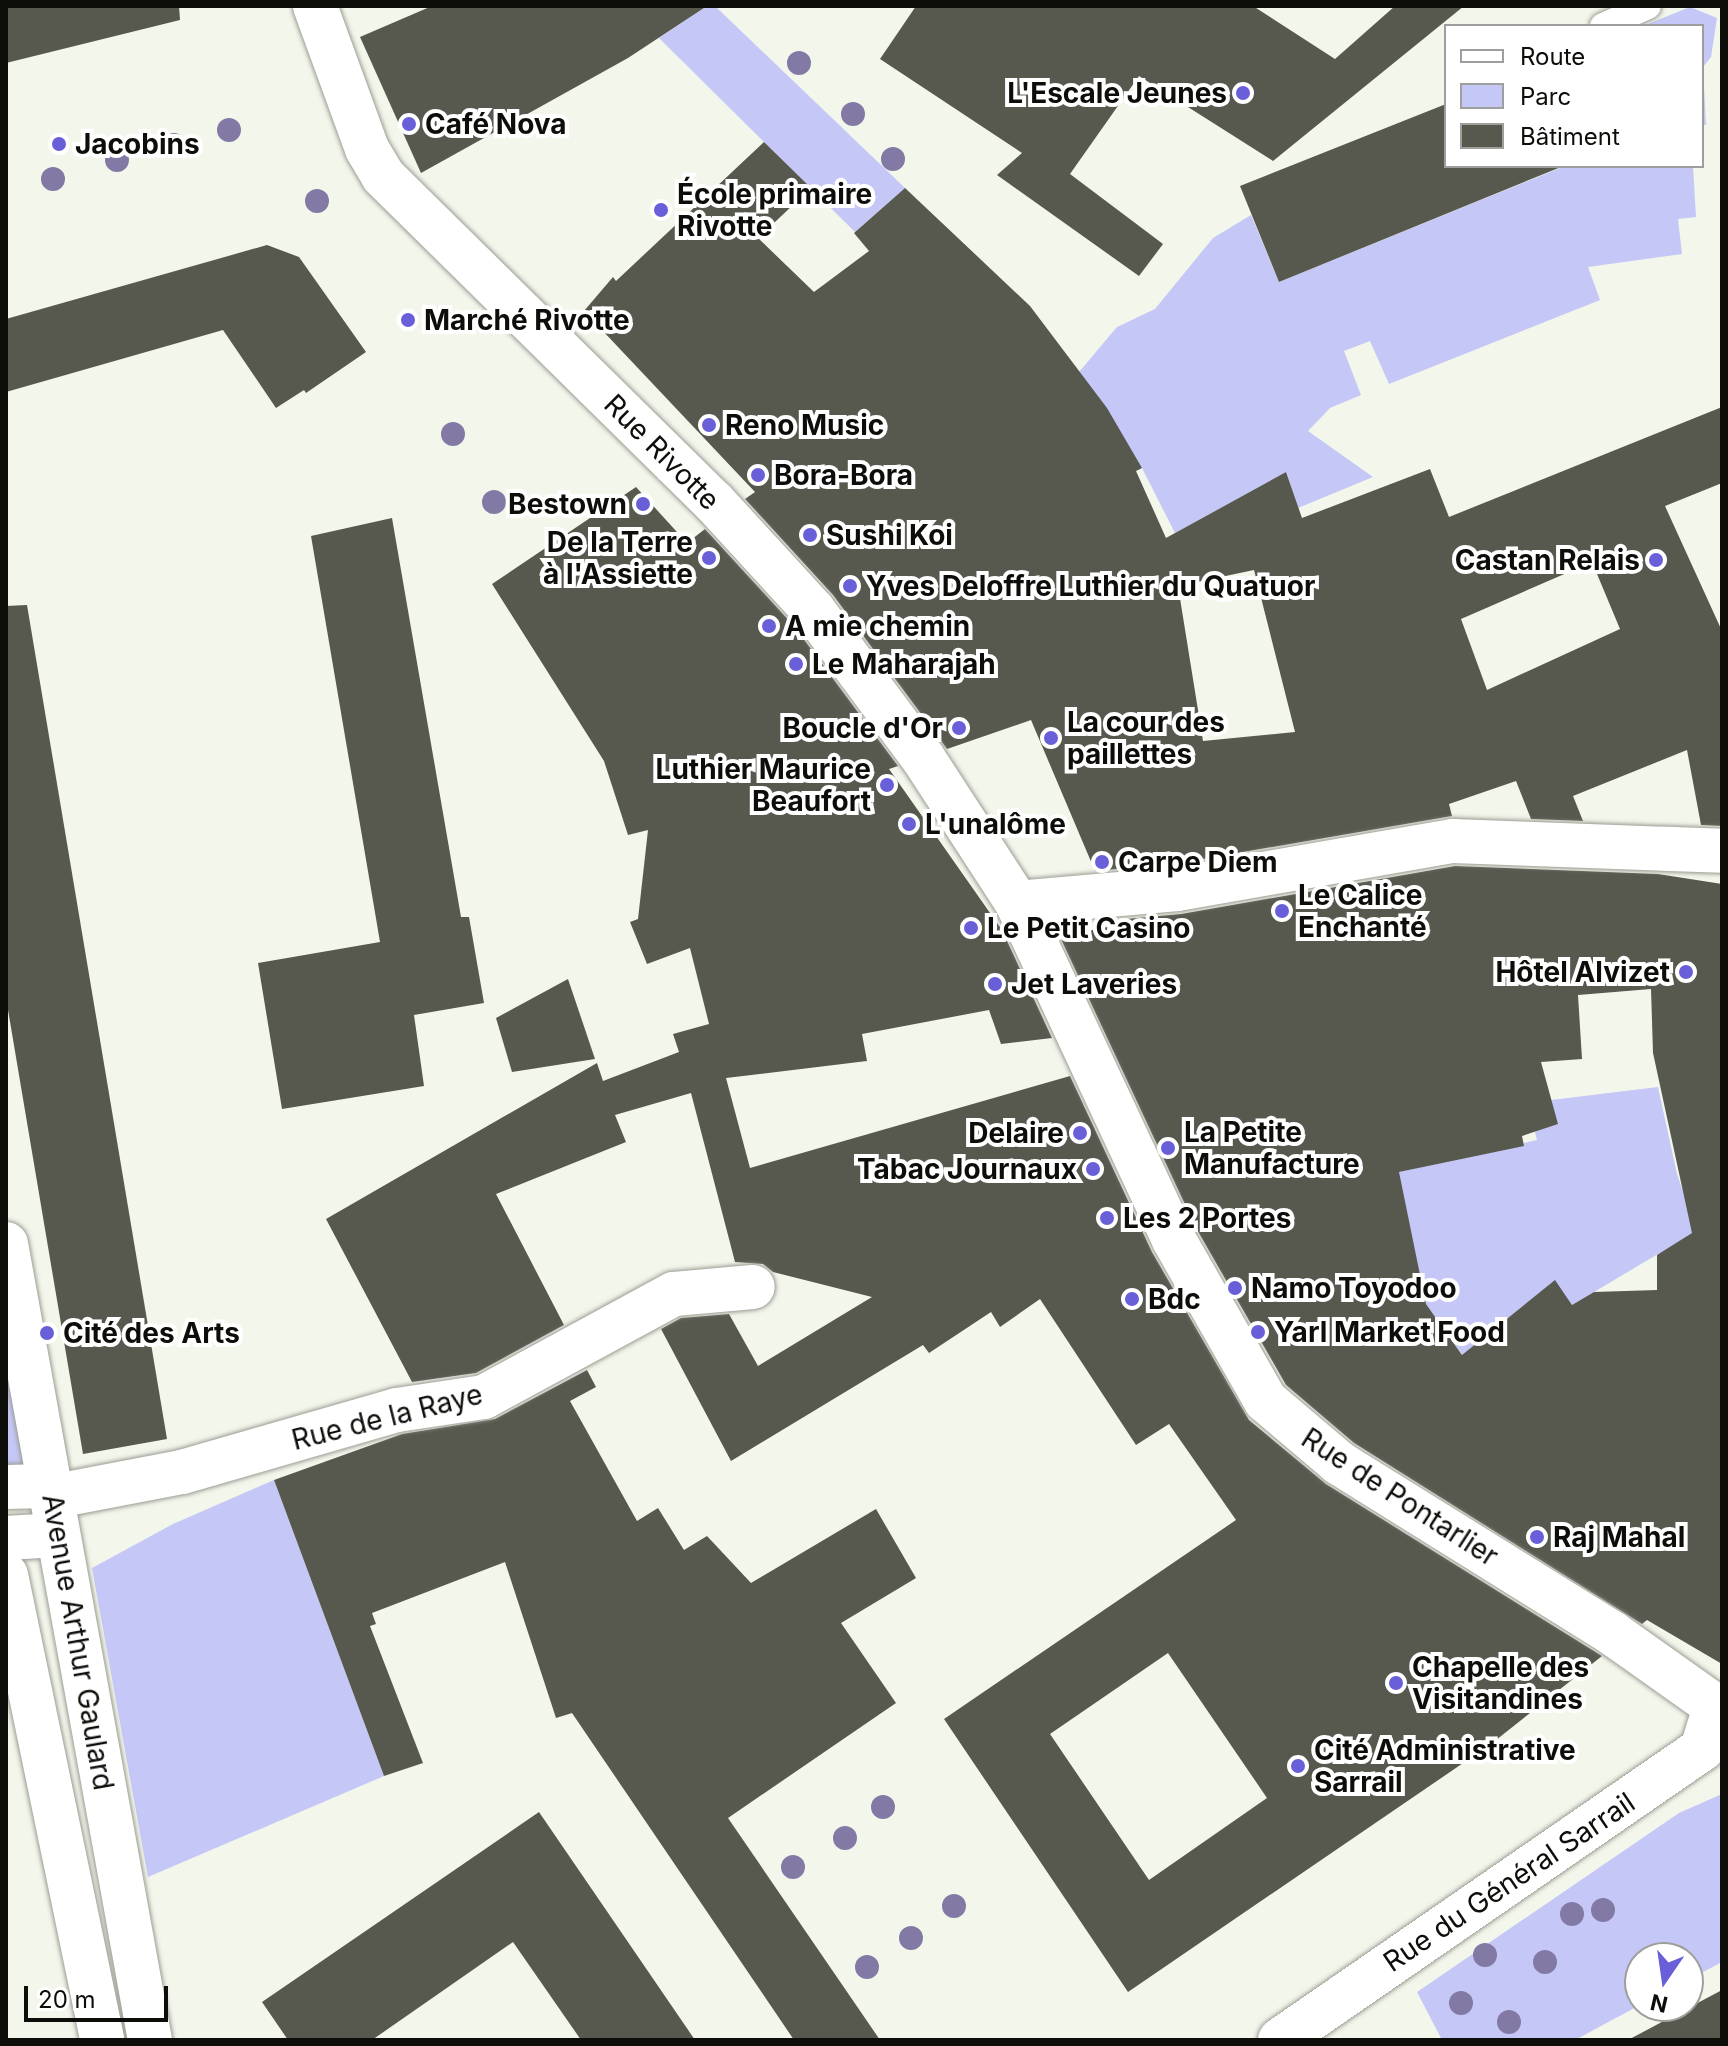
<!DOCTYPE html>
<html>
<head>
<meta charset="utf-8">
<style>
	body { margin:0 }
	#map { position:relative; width:1728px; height:2046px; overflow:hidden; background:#f3f6eb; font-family:Inter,sans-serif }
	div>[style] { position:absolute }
	.green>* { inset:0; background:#c5c7f7 }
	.building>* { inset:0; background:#57594f }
	.roads { filter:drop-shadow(0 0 2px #9a9d93) drop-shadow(0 0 2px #9a9d93) }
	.service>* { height:26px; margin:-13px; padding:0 13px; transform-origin:13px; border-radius:13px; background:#fff }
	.minor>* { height:44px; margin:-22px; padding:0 22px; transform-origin:22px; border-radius:22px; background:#fff }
	.secondary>* { height:44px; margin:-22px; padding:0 22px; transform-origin:22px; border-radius:22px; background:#fff }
	.trees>* { width:24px; height:24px; margin:-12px; border-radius:50%; background:#827aa5 }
	.dots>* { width:22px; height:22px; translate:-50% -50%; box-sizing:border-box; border:4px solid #fff; border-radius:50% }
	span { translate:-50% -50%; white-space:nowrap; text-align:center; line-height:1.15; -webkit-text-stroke:8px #fff; paint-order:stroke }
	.poi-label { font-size:28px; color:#0d0e0a; font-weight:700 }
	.right { translate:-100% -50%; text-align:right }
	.left { translate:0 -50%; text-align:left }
	.street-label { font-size:28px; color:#0d0e0a }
	.frame { position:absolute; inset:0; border:8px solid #0d0e0a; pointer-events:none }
	.legend { position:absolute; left:1444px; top:24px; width:260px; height:144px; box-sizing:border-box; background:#fff; border:2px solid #9e9f9d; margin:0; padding:10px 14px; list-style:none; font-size:24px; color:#0d0e0a }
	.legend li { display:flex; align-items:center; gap:16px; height:40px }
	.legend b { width:40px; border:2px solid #9e9f9d }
	.north { position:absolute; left:1624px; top:1942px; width:80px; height:80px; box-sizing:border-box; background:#fff; border:2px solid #9e9f9d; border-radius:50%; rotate:193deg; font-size:22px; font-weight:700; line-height:32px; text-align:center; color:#0d0e0a }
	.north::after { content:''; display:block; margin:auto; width:28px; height:36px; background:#695fd8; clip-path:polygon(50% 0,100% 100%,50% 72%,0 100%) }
	.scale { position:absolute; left:24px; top:1986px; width:144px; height:36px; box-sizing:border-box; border:4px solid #0d0e0a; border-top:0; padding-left:10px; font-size:24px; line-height:28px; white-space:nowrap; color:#0d0e0a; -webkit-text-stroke:6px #fff; paint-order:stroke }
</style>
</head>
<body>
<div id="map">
	<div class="green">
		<i style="clip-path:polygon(707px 6px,715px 6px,905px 188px,855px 232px,659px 38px)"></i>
		<i style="clip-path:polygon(1690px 7px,1717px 18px,1711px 57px,1703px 67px,1706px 125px,1702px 125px,1702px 26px,1643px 26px)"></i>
		<i style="clip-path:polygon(1565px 166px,1693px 166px,1696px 217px,1678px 219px,1682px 254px,1588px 267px,1600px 300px,1389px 384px,1370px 341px,1344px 351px,1361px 395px,1330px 408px,1308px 431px,1373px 477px,1298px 508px,1286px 472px,1175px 533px,1142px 468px,1079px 372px,1117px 327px,1155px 309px,1213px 238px,1251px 215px,1279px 282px)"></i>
		<i style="clip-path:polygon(1658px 1087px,1677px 1174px,1699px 1238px,1658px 1254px,1572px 1305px,1555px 1281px,1497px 1327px,1476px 1374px,1426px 1304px,1395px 1173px,1537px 1140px,1535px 1132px,1551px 1100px)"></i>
		<i style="clip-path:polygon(6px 1328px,28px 1470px,6px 1470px)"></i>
		<i style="clip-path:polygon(274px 1480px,384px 1776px,148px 1877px,92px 1568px,173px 1524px)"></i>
		<i style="clip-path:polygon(1722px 1794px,1722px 1962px,1688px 1980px,1688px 1958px,1640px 1958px,1640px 2005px,1575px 2040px,1442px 2040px,1417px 1992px,1679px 1813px)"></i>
	</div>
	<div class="building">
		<i style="clip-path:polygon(6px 6px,179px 6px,180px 20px,6px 63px)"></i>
		<i style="clip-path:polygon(432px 6px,707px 6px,628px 58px,421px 173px,360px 37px)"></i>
		<i style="clip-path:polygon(916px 6px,1253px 6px,1335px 59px,1395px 6px,1464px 6px,1273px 161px,1139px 76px,1070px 174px,1163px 244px,1139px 276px,997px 175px,1022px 153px,880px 59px)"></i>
		<i style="clip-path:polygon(1446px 104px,1446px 166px,1561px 167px,1279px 282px,1240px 186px)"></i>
		<i style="clip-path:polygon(evenodd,764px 142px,811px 188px,758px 238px,814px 292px,869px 251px,854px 233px,905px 188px,1030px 306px,1107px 408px,1142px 468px,1136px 471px,1166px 538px,1286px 472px,1302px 518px,1430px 469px,1449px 517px,1722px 407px,1722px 483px,1665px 506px,1722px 631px,1722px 826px,1701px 825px,1687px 750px,1573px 796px,1583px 821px,1531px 819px,1516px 781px,1449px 804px,1452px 816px,1174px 864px,1095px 871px,1031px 720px,947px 749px,833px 595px,745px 499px,755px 492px,584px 311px,613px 277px,616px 281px,764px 142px,1592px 562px,1620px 629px,1487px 690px,1461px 619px,1592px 562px,764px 142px,1254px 570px,1295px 732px,1203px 741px,1178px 586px,1254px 570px)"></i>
		<i style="clip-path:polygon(267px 245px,299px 257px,366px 352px,306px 393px,304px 390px,276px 408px,223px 330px,6px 392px,6px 319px)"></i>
		<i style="clip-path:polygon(evenodd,636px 487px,687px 543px,705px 529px,794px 626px,898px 766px,889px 769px,1002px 930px,1052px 1038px,1001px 1044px,989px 1010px,862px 1034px,867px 1061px,726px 1078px,750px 1168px,1070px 1076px,1152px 1252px,1249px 1420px,1326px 1484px,1602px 1656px,1491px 1744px,1128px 1992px,944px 1719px,1236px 1520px,1169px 1424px,1136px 1445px,1040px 1299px,1000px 1327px,991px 1312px,929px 1353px,923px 1345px,731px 1461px,661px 1329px,681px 1318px,729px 1314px,758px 1366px,872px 1297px,773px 1272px,763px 1264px,735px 1262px,691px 1093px,615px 1115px,626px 1142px,496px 1194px,564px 1325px,476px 1373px,412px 1382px,326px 1219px,597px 1063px,603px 1081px,679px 1052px,673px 1034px,709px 1024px,690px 948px,647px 964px,630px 922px,638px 919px,648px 830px,628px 835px,604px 761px,492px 584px,636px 487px,1168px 1653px,1267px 1798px,1149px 1880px,1050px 1734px,1168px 1653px)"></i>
		<i style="clip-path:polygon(392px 518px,461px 917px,469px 917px,484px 1003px,414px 1015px,424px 1086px,282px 1109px,258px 963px,380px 942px,311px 536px)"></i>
		<i style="clip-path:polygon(27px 605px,167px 1439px,83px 1454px,6px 998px,6px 606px)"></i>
		<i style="clip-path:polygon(evenodd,1455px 866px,1658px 874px,1722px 884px,1722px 1664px,1647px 1620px,1642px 1624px,1354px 1443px,1286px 1385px,1196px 1228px,1060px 937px,1117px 925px,1115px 920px,1181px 914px,1455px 866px,1651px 989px,1653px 1053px,1692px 1233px,1657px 1255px,1657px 1290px,1594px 1292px,1572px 1305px,1555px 1280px,1462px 1355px,1426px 1304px,1399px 1172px,1524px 1146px,1522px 1136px,1558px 1124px,1541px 1062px,1582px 1059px,1578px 995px,1651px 989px)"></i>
		<i style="clip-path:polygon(568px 979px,595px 1059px,512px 1072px,496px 1018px)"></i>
		<i style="clip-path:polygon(587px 1370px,596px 1387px,570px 1401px,637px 1521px,658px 1508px,684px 1550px,707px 1536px,751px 1583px,876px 1509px,916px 1578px,841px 1623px,896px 1703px,728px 1818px,880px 2040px,794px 2040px,572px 1713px,556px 1718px,505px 1562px,372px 1613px,376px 1624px,370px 1626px,423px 1763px,384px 1776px,274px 1480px,402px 1434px,495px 1419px)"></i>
		<i style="clip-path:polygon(539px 1812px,695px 2040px,581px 2040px,513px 1942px,372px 2040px,288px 2040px,262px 2002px)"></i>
		<i style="clip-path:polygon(1722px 1990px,1722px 2040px,1628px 2040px)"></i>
	</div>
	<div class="roads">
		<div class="service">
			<i style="left:1603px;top:26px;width:49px;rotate:-24deg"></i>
		</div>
		<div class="minor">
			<i style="left:315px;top:6px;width:152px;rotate:70deg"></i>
			<i style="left:367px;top:149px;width:31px;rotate:59deg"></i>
			<i style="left:383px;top:176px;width:465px;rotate:44.6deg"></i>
			<i style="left:714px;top:502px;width:147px;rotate:47.5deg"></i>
			<i style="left:813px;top:610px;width:184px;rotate:53.4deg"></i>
			<i style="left:923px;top:758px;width:173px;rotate:57deg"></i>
			<i style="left:1017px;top:903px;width:372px;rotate:65deg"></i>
			<i style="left:1174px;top:1240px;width:185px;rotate:60.3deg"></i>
			<i style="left:1266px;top:1401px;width:96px;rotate:40.3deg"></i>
			<i style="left:1339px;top:1463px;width:322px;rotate:31.9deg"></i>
			<i style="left:1612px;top:1633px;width:135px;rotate:35.3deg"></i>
			<i style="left:1017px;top:903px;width:161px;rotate:-5deg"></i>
			<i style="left:1177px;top:889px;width:280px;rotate:-9.9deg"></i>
			<i style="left:1453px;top:841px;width:269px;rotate:2.1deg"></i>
			<i style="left:51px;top:1497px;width:133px;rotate:-10.8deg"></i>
			<i style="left:182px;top:1472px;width:224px;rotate:-16.1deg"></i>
			<i style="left:397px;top:1410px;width:88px;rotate:-8.5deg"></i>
			<i style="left:484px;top:1397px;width:216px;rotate:-28.5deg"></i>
			<i style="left:674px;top:1294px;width:79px;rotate:-5.1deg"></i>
			<i style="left:1280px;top:2040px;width:513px;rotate:-34.59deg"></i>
			<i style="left:1702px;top:1749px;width:44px;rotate:-72.8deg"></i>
		</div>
		<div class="secondary">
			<i style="left:6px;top:1244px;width:809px;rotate:79.75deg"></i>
			<i style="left:6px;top:1487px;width:43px;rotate:-1.3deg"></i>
			<i style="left:6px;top:1538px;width:52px;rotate:-3.3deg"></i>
			<i style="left:6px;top:1575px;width:475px;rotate:78.3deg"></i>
		</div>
	</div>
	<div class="trees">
		<i style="left:799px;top:63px"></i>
		<i style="left:853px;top:114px"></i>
		<i style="left:229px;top:130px"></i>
		<i style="left:174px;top:145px"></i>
		<i style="left:893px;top:159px"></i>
		<i style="left:117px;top:160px"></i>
		<i style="left:53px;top:179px"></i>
		<i style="left:317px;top:201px"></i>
		<i style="left:453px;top:434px"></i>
		<i style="left:494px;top:502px"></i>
		<i style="left:883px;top:1807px"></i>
		<i style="left:845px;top:1838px"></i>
		<i style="left:793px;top:1867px"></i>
		<i style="left:954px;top:1906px"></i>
		<i style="left:1603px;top:1910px"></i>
		<i style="left:1572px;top:1914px"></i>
		<i style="left:911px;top:1938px"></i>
		<i style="left:1485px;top:1955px"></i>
		<i style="left:1545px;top:1962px"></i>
		<i style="left:867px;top:1967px"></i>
		<i style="left:1461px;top:2003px"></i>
		<i style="left:1509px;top:2022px"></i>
	</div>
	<div class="dots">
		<i style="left:1243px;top:93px;background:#695fd8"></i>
		<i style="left:409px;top:124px;background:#695fd8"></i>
		<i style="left:59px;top:144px;background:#695fd8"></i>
		<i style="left:661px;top:210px;background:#695fd8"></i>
		<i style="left:408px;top:320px;background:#695fd8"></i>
		<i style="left:709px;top:425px;background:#695fd8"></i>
		<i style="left:758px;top:475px;background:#695fd8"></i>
		<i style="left:643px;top:504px;background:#695fd8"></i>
		<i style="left:810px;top:535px;background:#695fd8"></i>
		<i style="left:709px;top:558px;background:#695fd8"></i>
		<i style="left:1656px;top:560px;background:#695fd8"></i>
		<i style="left:850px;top:586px;background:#695fd8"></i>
		<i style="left:769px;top:626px;background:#695fd8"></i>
		<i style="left:796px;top:664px;background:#695fd8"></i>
		<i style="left:959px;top:728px;background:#695fd8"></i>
		<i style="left:1051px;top:738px;background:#695fd8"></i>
		<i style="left:887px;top:785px;background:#695fd8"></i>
		<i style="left:909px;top:824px;background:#695fd8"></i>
		<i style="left:1102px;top:862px;background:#695fd8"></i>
		<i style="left:1282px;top:911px;background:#695fd8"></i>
		<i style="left:971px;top:928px;background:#695fd8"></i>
		<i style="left:1686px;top:972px;background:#695fd8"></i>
		<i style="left:995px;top:984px;background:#695fd8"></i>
		<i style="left:1080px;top:1133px;background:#695fd8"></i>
		<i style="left:1168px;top:1148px;background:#695fd8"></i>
		<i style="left:1093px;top:1169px;background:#695fd8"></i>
		<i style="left:1107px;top:1218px;background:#695fd8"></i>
		<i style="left:1235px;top:1288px;background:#695fd8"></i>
		<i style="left:1132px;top:1299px;background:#695fd8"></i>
		<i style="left:1258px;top:1332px;background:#695fd8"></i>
		<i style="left:47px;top:1333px;background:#695fd8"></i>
		<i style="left:1537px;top:1537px;background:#695fd8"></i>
		<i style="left:1396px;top:1683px;background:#695fd8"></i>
		<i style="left:1298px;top:1766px;background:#695fd8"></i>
	</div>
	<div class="poi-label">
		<span class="right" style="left:1227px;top:93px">L'Escale Jeunes</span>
		<span class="left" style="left:425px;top:124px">Café Nova</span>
		<span class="left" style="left:75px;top:144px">Jacobins</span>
		<span class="left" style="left:677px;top:210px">École primaire<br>Rivotte</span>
		<span class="left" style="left:424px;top:320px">Marché Rivotte</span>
		<span class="left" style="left:725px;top:425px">Reno Music</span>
		<span class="left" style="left:774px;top:475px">Bora-Bora</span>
		<span class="right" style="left:627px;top:504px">Bestown</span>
		<span class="left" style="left:826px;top:535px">Sushi Koi</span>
		<span class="right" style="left:693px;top:558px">De la Terre<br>à l'Assiette</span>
		<span class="right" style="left:1640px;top:560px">Castan Relais</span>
		<span class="left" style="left:866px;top:586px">Yves Deloffre Luthier du Quatuor</span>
		<span class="left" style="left:785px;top:626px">A mie chemin</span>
		<span class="left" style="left:812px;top:664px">Le Maharajah</span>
		<span class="left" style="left:1067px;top:738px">La cour des<br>paillettes</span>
		<span class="right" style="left:943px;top:728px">Boucle d'Or</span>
		<span class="right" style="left:871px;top:785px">Luthier Maurice<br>Beaufort</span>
		<span class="left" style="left:925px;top:824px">L'unalôme</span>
		<span class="left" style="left:1118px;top:862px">Carpe Diem</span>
		<span class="left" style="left:1298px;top:911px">Le Calice<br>Enchanté</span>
		<span class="left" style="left:987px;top:928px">Le Petit Casino</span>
		<span class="right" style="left:1670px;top:972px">Hôtel Alvizet</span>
		<span class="left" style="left:1011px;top:984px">Jet Laveries</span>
		<span class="left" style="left:1184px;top:1148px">La Petite<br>Manufacture</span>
		<span class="right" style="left:1064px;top:1133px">Delaire</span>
		<span class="right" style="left:1077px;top:1169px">Tabac Journaux</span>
		<span class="left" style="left:1123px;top:1218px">Les 2 Portes</span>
		<span class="left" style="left:1251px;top:1288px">Namo Toyodoo</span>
		<span class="left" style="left:1148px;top:1299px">Bdc</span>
		<span class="left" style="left:1274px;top:1332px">Yarl Market Food</span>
		<span class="left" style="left:63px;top:1333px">Cité des Arts</span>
		<span class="left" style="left:1553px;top:1537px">Raj Mahal</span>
		<span class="left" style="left:1412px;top:1683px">Chapelle des<br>Visitandines</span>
		<span class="left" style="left:1314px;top:1766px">Cité Administrative<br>Sarrail</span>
	</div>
	<div class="street-label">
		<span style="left:662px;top:452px;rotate:45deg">Rue Rivotte</span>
		<span style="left:387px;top:1417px;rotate:-14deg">Rue de la Raye</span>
		<span style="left:1400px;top:1497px;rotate:33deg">Rue de Pontarlier</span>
		<span style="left:78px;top:1642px;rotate:80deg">Avenue Arthur Gaulard</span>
		<span style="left:1509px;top:1882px;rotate:-34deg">Rue du Général Sarrail</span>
	</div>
	<div class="frame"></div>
	<ul class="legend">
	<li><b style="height:10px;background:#fff"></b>Route</li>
	<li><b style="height:22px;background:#c5c7f7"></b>Parc</li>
	<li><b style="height:22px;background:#57594f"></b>Bâtiment</li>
	</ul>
	<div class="north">N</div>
	<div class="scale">20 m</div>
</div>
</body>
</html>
